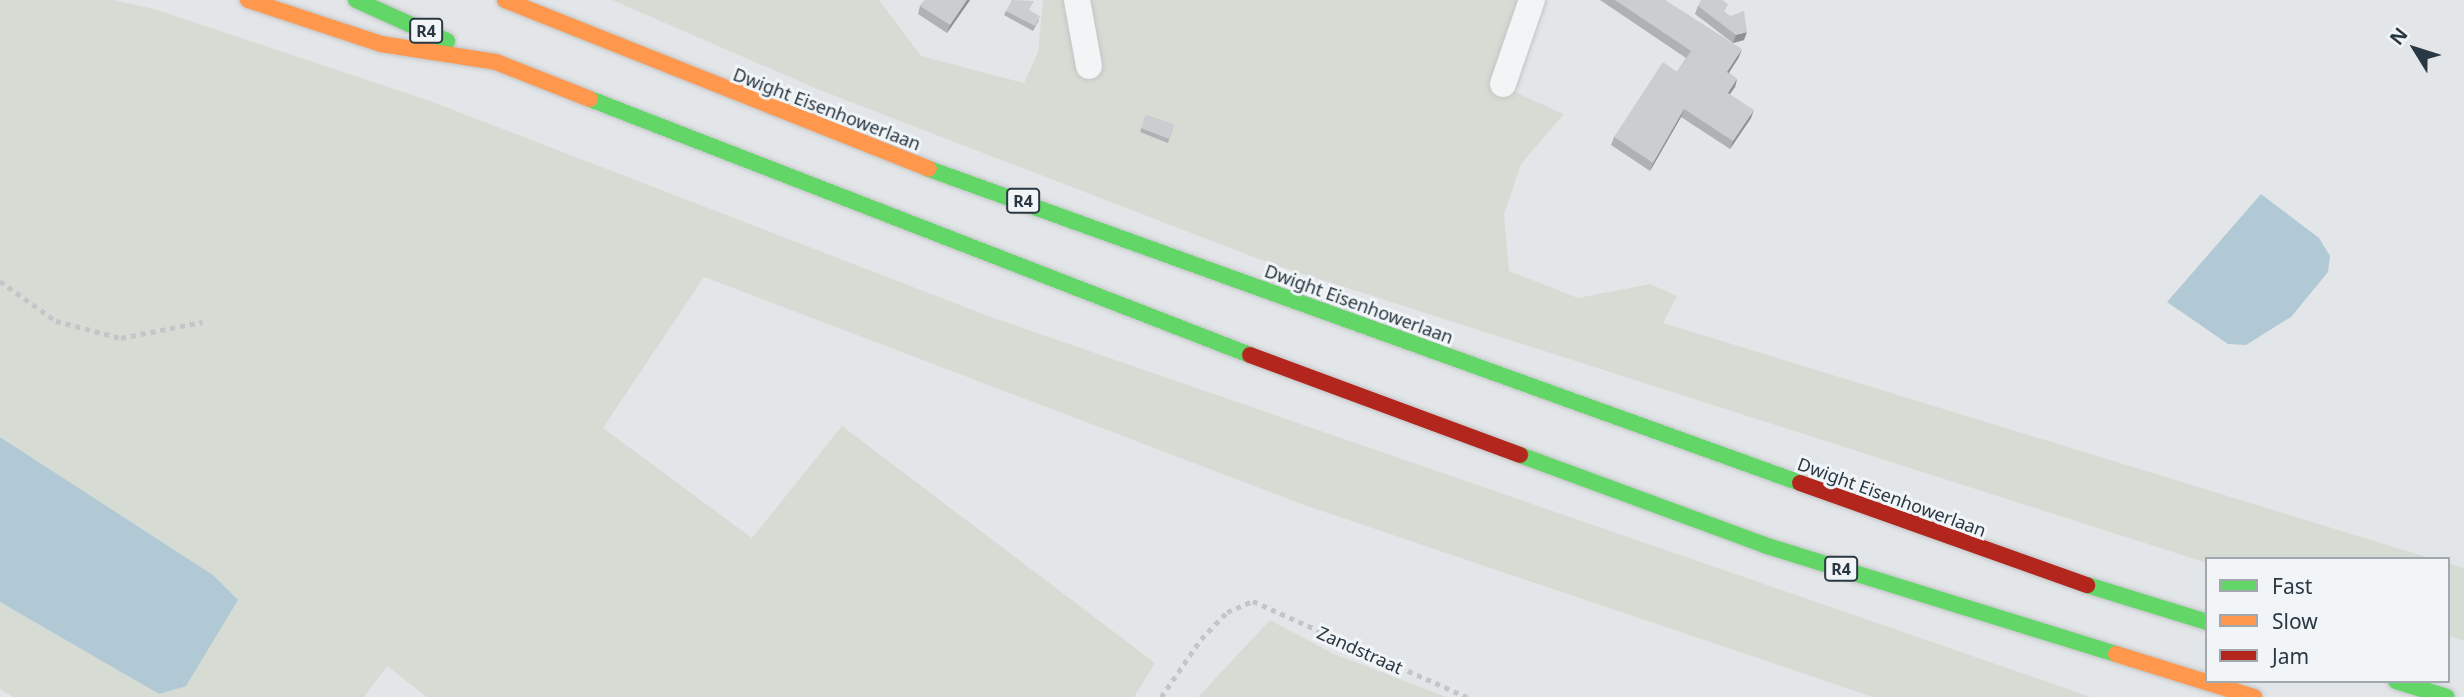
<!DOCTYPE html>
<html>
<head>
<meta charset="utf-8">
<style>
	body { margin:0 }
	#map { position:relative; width:2464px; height:697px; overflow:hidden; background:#e3e6e8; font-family:"Noto Sans",sans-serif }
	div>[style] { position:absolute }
	.green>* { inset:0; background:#d6dcd3 }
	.water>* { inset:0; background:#b1c9d4 }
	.path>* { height:4.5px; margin-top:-2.25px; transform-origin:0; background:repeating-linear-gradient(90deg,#c2c6c8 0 5px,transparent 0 10px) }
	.roads { filter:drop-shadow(0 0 2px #c1c4c6) drop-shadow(0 0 2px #c1c4c6) }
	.street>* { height:26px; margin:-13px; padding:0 13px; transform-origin:13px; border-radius:13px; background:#f2f4f5 }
	.fast>* { height:16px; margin:-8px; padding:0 8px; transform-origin:8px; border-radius:8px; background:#63d668 }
	.slow>* { height:16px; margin:-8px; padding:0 8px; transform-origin:8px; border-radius:8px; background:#ff974d }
	.jam>* { height:16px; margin:-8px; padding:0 8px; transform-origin:8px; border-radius:8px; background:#b3261e }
	.wall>* { inset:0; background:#afb1b4 }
	.shaded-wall>* { inset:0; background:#8e9092 }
	.building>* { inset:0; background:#cbced1 }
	span { translate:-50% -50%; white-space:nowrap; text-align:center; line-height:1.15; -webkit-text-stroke:6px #f1f5f7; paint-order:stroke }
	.shield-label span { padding:2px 5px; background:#f1f5f7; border:2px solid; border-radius:5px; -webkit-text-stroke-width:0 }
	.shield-label { font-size:16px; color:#293843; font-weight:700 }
	.street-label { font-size:18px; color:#293843 }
	.legend { position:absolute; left:2205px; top:557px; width:245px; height:126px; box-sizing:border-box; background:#f1f5f7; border:2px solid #a1a9af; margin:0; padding:9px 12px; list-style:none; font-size:21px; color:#293843 }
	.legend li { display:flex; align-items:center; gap:14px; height:35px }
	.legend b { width:35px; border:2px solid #a1a9af }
	.north { position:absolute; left:2380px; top:14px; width:70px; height:70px; -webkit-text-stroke:5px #f1f5f7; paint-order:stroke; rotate:308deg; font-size:19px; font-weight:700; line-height:28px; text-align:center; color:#293843 }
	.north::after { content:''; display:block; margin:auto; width:24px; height:32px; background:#293843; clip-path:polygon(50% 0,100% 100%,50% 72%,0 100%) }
</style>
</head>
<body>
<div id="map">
	<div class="green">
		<i style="clip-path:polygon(0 0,113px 0,154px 9px,430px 101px,991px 317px,2091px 697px,1873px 697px,1304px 505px,704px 277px,603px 428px,752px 538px,842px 426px,1155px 663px,1134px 697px,427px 697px,387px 666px,364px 697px,13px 697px,0 689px,0 602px,159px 694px,213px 575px,0 437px)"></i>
		<i style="clip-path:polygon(612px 0,879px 0,921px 56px,1024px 83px,1038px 52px,1043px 0,1518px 0,1490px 81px,1564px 114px,1521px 164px,1504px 214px,1509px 271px,1578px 298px,1650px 284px,1677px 296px,1663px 323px,2433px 559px,2207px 563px,1269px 263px,817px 89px)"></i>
		<i style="clip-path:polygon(2448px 563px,2464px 568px,2464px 641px,2448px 636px)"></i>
		<i style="clip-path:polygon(1270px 620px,1332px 653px,1446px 697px,1198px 697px)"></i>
	</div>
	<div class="water">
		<i style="clip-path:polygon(2261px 194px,2319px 238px,2330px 256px,2328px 272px,2291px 317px,2246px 345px,2228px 344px,2167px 302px)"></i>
		<i style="clip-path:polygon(0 437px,213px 575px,238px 600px,186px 686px,159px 694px,0 602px)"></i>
	</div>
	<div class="path">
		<i style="left:0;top:281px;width:69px;rotate:35.5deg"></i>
		<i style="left:56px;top:321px;width:67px;rotate:14.7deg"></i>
		<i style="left:121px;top:338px;width:83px;rotate:-11.2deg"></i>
		<i style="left:1161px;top:697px;width:70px;rotate:-55.4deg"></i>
		<i style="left:1201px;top:639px;width:37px;rotate:-46deg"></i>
		<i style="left:1227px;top:612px;width:28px;rotate:-23deg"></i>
		<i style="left:1253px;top:601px;width:235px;rotate:24.2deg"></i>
	</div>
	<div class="roads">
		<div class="street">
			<i style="left:1077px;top:0;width:67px;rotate:79.7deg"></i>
			<i style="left:1503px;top:84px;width:89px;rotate:-71deg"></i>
		</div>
		<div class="fast">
			<i style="left:356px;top:0;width:100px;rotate:24.3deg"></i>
			<i style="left:590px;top:99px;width:708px;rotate:21.2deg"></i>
			<i style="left:929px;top:169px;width:926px;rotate:19.82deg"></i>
			<i style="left:1520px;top:455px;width:260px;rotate:20.2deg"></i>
			<i style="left:1764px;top:545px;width:368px;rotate:17.2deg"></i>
			<i style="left:2087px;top:585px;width:126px;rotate:17.1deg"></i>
			<i style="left:2396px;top:681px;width:53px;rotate:17.4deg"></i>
		</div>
		<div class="slow">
			<i style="left:248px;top:0;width:140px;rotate:18.3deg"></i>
			<i style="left:381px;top:44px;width:116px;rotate:8.9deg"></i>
			<i style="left:496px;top:62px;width:101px;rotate:21.5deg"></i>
			<i style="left:505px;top:0;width:456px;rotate:21.7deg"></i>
			<i style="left:2116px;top:654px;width:145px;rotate:17.3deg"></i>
		</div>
		<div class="jam">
			<i style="left:1250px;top:355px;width:288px;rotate:20.3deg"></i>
			<i style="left:1800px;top:483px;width:305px;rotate:19.6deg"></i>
		</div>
	</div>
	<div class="wall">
		<i style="clip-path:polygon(925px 0,970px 0,947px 33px,918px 14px,920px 6px)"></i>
		<i style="clip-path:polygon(1600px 0,1665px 0,1739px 57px,1729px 73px,1737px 79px,1735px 87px,1729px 94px,1751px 118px,1730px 149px,1681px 117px,1650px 171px,1611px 145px,1614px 137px,1677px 72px,1686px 58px)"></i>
		<i style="clip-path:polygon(1698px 6px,1725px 12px,1744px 40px,1733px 43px,1695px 14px)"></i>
		<i style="clip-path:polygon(1029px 10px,1039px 20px,1033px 31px,1004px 15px,1006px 11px)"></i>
		<i style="clip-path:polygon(1146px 115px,1174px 125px,1168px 143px,1140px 132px)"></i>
	</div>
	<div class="shaded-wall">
		<i style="clip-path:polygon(967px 0,970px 0,947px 33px,950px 25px)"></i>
		<i style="clip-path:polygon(1747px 32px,1744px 40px,1733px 43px,1736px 35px)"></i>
		<i style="clip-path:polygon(1742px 49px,1739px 57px,1724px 80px,1727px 72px)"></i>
		<i style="clip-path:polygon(1737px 79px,1735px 87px,1725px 101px,1728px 93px)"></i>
		<i style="clip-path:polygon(1684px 109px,1681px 117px,1650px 171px,1653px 163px)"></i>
		<i style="clip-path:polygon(1754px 110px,1751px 118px,1730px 149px,1733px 141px)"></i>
	</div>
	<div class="building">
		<i style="clip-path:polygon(925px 0,967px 0,950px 25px,920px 6px)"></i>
		<i style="clip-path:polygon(1012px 0,1034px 1px,1029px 10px,1040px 16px,1035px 26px,1006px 11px)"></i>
		<i style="clip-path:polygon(1615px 0,1665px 0,1742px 49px,1727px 72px,1737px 79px,1728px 93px,1754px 110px,1733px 141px,1684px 109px,1653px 163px,1614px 137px,1663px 62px,1677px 72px,1691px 51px)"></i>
		<i style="clip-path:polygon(1701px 0,1722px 0,1728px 4px,1724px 12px,1731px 16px,1744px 11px,1747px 32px,1736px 35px,1698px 6px)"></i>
		<i style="clip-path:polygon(1146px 115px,1174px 125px,1169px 139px,1141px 128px)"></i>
	</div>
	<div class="shield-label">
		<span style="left:426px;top:31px">R4</span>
		<span style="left:1023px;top:201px">R4</span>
		<span style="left:1841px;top:569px">R4</span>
	</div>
	<div class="street-label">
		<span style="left:827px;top:109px;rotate:21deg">Dwight Eisenhowerlaan</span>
		<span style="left:1359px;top:304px;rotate:20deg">Dwight Eisenhowerlaan</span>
		<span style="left:1892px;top:497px;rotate:20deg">Dwight Eisenhowerlaan</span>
		<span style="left:1360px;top:650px;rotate:24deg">Zandstraat</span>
	</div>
	<ul class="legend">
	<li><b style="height:9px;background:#63d668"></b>Fast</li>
	<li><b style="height:9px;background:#ff974d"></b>Slow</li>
	<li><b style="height:9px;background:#b3261e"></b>Jam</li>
	</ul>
	<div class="north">N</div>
</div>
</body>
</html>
